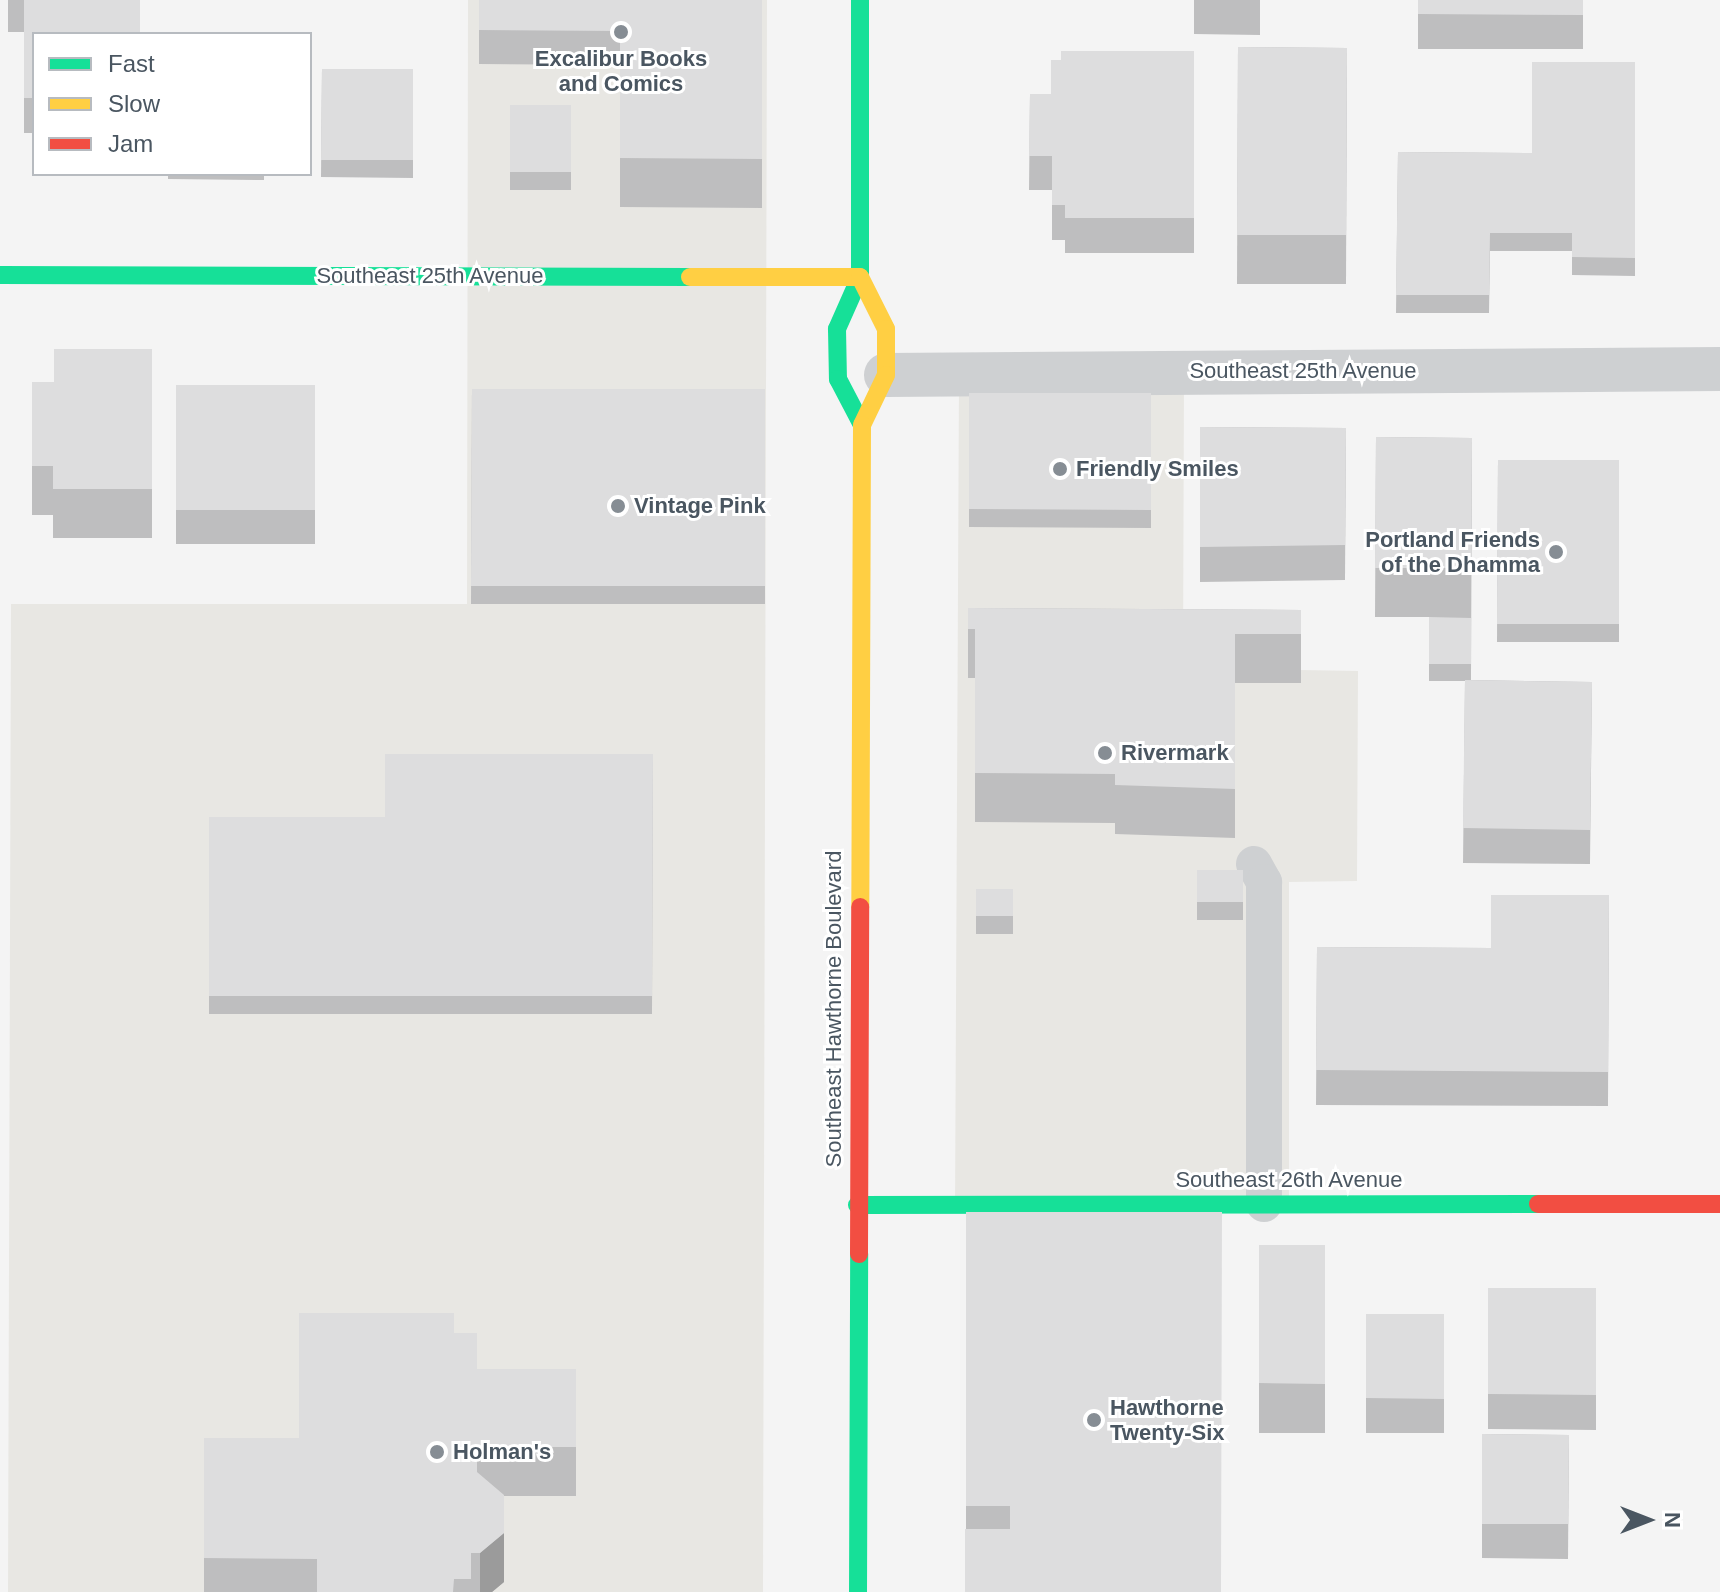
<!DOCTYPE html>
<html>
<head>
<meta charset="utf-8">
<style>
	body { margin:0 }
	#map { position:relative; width:1720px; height:1592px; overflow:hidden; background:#f4f4f4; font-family:Helvetica,sans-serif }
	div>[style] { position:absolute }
	.commercial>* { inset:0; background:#e8e7e3 }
	.lane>* { height:36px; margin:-18px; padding:0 18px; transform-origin:18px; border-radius:18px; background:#ced0d2 }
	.street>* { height:44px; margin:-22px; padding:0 22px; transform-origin:22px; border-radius:22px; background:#ced0d2 }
	.fast>* { height:18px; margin:-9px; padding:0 9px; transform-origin:9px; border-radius:9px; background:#16e098 }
	.slow>* { height:18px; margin:-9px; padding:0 9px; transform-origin:9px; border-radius:9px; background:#ffcf43 }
	.jam>* { height:18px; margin:-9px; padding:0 9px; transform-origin:9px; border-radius:9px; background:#f24e42 }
	.wall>* { inset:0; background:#bebebf }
	.shaded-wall>* { inset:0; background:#9b9b9b }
	.building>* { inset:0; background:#ddddde }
	.dots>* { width:22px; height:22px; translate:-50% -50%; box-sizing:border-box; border:4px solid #fff; border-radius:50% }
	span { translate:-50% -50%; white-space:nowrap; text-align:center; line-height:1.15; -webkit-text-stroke:6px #fff; paint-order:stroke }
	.poi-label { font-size:22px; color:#4a5661; font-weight:700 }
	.left { translate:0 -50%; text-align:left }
	.right { translate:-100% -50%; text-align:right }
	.street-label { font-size:22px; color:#4a5661 }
	.legend { position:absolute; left:32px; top:32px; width:280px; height:144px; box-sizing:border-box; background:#fff; border:2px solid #b7bbc0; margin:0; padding:10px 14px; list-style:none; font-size:24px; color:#4a5661 }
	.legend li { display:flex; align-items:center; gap:16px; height:40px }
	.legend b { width:40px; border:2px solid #b7bbc0 }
	.north { position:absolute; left:1608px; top:1480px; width:80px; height:80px; -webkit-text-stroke:6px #fff; paint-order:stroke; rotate:90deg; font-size:22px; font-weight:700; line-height:32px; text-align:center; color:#4a5661 }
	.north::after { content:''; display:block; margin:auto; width:28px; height:36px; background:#4a5661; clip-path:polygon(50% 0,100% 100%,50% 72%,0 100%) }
</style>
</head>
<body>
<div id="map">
	<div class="commercial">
		<i style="clip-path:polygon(468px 0,767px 0,763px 1592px,8px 1592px,11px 604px,467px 604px)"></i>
		<i style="clip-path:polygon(1184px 378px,1183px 668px,1358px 671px,1357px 881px,1289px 882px,1289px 1210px,955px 1211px,959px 379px)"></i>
	</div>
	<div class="lane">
		<i style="left:1254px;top:864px;width:21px;rotate:61deg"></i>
		<i style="left:1264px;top:882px;width:322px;rotate:90deg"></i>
	</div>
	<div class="street">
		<i style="left:886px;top:375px;width:834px;rotate:-0.41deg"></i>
	</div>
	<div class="fast">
		<i style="left:860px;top:0;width:277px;rotate:90deg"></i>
		<i style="left:860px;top:277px;width:57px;rotate:113.9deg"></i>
		<i style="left:837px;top:329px;width:50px;rotate:88.9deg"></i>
		<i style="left:838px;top:379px;width:52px;rotate:62.4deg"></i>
		<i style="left:0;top:275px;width:690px;rotate:0.17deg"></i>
		<i style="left:857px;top:1205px;width:681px;rotate:-0.08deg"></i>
		<i style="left:858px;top:1592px;width:338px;rotate:-89.8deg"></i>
	</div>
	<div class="slow">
		<i style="left:690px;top:277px;width:170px"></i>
		<i style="left:860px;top:277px;width:58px;rotate:63.4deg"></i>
		<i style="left:886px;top:329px;width:46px;rotate:90deg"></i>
		<i style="left:886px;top:375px;width:55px;rotate:115.6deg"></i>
		<i style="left:862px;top:425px;width:482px;rotate:90.2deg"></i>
	</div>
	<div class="jam">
		<i style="left:1538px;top:1204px;width:182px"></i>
		<i style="left:859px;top:1254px;width:347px;rotate:-89.8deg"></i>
	</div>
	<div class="wall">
		<i style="clip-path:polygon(8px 0,140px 0,34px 34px,34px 133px,24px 133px,24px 32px,8px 32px)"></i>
		<i style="clip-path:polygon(479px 0,762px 0,762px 208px,620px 207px,620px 65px,479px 64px)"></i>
		<i style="clip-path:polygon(1194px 0,1260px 0,1260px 35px,1194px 34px)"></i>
		<i style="clip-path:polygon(1418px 0,1583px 0,1583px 49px,1418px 49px)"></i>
		<i style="clip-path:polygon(1238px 47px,1347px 48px,1346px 284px,1237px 284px)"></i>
		<i style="clip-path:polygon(1194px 51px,1194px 253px,1065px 253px,1065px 240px,1052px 240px,1052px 190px,1029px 190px,1030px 94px,1051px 94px)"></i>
		<i style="clip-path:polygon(1635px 62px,1635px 276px,1572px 275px,1572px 251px,1490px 251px,1489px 313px,1396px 313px,1398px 152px,1532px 153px)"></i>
		<i style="clip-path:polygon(322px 69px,413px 69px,413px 178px,321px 177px)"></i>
		<i style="clip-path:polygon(510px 105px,571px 105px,571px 190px,510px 190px)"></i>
		<i style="clip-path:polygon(168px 174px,264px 174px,264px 180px,168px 179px)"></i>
		<i style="clip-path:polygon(152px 349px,152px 538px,53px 538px,53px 515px,32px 515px,32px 382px,54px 382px)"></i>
		<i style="clip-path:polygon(176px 385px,315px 385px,315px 544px,176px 544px)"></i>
		<i style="clip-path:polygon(472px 389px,765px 389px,765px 604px,471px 604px)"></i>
		<i style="clip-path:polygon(969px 393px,1151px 393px,1151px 528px,969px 527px)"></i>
		<i style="clip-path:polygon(1200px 427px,1346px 428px,1345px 580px,1200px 582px)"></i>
		<i style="clip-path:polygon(1376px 437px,1472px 438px,1471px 680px,1592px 682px,1590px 864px,1463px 863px,1465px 681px,1429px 681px,1429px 617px,1375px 617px)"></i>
		<i style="clip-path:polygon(1498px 460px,1619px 460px,1619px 642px,1497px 642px)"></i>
		<i style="clip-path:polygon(968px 608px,1301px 610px,1301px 683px,1235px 683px,1235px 838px,1115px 834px,1115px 823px,975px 822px,975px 678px,968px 678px)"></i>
		<i style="clip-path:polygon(653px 754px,652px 1014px,209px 1014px,209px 817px,385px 817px)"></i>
		<i style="clip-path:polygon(1197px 870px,1243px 870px,1243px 920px,1197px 920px)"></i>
		<i style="clip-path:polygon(976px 889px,1013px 889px,1013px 934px,976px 934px)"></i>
		<i style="clip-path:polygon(1609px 895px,1608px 1106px,1316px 1105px,1317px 947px,1491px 948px)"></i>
		<i style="clip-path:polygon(966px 1212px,1221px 1592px,966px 1529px)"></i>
		<i style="clip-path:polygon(1259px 1245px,1325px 1245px,1325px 1433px,1259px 1433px)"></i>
		<i style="clip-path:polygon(1488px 1288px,1596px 1288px,1596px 1430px,1488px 1429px)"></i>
		<i style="clip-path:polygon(1366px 1314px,1444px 1314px,1444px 1433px,1366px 1433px)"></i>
		<i style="clip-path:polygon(454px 1333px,477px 1369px,576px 1369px,576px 1496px,504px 1496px,504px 1582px,492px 1592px,204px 1592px,204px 1438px,299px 1438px)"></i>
		<i style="clip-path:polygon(1482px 1434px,1569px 1435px,1568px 1559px,1482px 1558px)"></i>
	</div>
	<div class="shaded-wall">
		<i style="clip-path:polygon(504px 1533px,504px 1582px,492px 1592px,480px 1592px,480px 1553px)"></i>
	</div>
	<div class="building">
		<i style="clip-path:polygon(24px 0,140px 0,140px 34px,34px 34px,34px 98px,24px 98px)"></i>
		<i style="clip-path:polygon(479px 0,762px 0,762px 44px,620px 44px,620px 31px,479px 30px)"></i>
		<i style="clip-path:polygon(1418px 0,1583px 0,1583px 15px,1418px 14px)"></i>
		<i style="clip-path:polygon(620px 44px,762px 44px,762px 159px,620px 158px)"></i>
		<i style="clip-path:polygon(1238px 47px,1347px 48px,1346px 235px,1237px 235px)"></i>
		<i style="clip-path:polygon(1061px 51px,1194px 51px,1194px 218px,1065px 218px,1065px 205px,1052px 205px,1052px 156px,1029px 156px,1030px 94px,1051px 94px,1051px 60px,1061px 60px)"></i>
		<i style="clip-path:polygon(1532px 62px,1635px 62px,1635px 258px,1572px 257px,1572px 233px,1490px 233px,1489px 295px,1396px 295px,1398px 152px,1532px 153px)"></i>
		<i style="clip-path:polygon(322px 69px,413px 69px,413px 160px,321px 160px)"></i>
		<i style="clip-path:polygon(510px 105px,571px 105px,571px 172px,510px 172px)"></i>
		<i style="clip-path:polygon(54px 349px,152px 349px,152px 489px,53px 489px,53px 466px,32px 466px,32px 382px,54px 382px)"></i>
		<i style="clip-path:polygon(176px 385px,315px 385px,315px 510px,176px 510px)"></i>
		<i style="clip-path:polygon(472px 389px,765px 389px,765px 586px,471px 586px)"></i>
		<i style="clip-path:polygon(969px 393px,1151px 393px,1151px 510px,969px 509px)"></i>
		<i style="clip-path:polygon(1200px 427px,1346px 428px,1345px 545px,1200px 547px)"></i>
		<i style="clip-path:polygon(1376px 437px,1472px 438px,1471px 568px,1375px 568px)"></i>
		<i style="clip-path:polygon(1498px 460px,1619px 460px,1619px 624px,1497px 624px)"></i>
		<i style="clip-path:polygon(968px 608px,1301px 610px,1301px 634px,1235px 634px,1235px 789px,1115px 785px,1115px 774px,975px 773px,975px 629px,968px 629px)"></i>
		<i style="clip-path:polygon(1429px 617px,1471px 618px,1471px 664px,1429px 664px)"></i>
		<i style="clip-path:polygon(1465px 680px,1592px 682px,1590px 830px,1463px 828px)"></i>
		<i style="clip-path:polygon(385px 754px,653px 754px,652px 996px,209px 996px,209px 817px,385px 817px)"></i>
		<i style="clip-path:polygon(1197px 870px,1243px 870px,1243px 902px,1197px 902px)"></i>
		<i style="clip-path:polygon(976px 889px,1013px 889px,1013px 916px,976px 916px)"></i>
		<i style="clip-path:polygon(1491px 895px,1609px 895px,1608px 1072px,1316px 1070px,1317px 947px,1491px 948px)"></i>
		<i style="clip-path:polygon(966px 1212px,1222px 1212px,1221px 1592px,965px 1592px,965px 1529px,1010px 1529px,1010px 1506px,966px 1506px)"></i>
		<i style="clip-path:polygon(1259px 1245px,1325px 1245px,1325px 1384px,1259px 1383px)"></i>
		<i style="clip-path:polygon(1488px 1288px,1596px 1288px,1596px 1395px,1488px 1394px)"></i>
		<i style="clip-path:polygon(299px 1313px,454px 1313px,454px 1333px,477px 1333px,477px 1369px,576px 1369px,576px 1447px,477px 1447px,477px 1472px,504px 1495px,504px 1533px,480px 1553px,471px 1553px,471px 1579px,454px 1579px,453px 1592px,317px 1592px,317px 1559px,204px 1558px,204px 1438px,299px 1438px)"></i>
		<i style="clip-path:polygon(1366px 1314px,1444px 1314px,1444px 1399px,1366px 1398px)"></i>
		<i style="clip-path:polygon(1482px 1434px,1569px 1435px,1568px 1524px,1482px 1524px)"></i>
	</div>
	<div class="dots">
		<i style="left:621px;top:32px;background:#868d94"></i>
		<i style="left:1060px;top:469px;background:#868d94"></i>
		<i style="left:618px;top:506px;background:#868d94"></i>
		<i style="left:1556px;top:552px;background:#868d94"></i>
		<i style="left:1105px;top:753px;background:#868d94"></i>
		<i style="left:1094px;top:1420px;background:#868d94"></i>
		<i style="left:437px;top:1452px;background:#868d94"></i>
	</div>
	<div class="poi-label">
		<span style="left:621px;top:71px">Excalibur Books<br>and Comics</span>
		<span class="left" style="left:1076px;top:469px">Friendly Smiles</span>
		<span class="left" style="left:634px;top:506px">Vintage Pink</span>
		<span class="right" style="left:1540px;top:552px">Portland Friends<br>of the Dhamma</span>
		<span class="left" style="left:1121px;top:753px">Rivermark</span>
		<span class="left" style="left:1110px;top:1420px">Hawthorne<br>Twenty-Six</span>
		<span class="left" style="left:453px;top:1452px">Holman's</span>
	</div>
	<div class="street-label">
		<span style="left:430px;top:276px">Southeast 25th Avenue</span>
		<span style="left:1303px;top:371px">Southeast 25th Avenue</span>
		<span style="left:834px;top:1009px;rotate:-90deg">Southeast Hawthorne Boulevard</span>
		<span style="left:1289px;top:1180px">Southeast 26th Avenue</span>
	</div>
	<ul class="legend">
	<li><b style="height:10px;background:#16e098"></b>Fast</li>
	<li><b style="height:10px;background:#ffcf43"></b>Slow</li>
	<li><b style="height:10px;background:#f24e42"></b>Jam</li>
	</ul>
	<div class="north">N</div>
</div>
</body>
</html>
